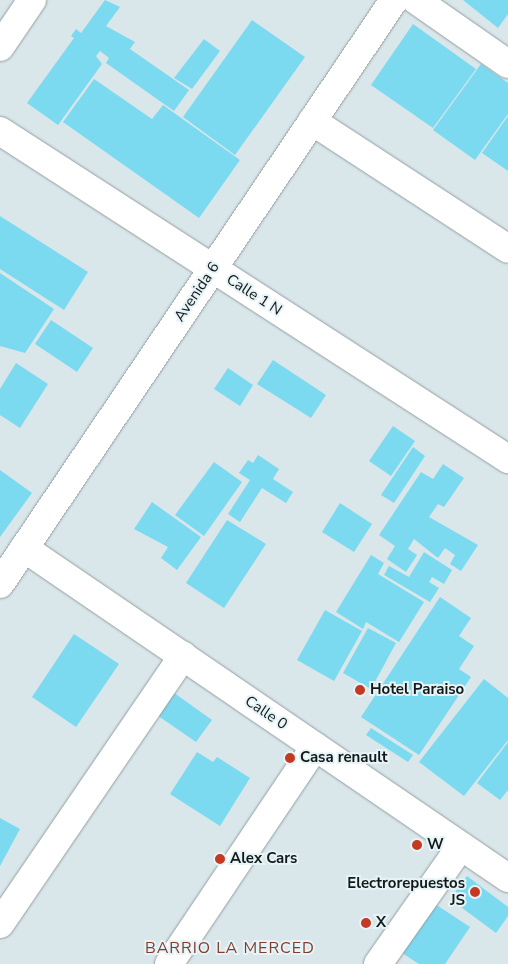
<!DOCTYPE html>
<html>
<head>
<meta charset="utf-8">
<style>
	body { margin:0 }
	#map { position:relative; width:508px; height:964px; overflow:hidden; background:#d9e6ea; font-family:"Nunito Sans",sans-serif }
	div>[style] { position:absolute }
	.building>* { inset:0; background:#7cdaf0 }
	.roads { filter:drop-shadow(0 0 1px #939fa3) drop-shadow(0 0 1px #939fa3) }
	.minor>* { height:28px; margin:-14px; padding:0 14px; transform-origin:14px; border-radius:14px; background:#fff }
	.dots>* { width:14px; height:14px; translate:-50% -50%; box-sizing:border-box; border:2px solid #e6f4f7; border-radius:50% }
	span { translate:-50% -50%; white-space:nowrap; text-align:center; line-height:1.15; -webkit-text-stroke:4px #e6f4f7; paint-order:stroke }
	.street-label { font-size:15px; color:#131819 }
	.poi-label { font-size:15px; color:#131819; font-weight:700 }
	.left { translate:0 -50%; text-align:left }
	.right { translate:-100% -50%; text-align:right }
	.neighbourhood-label { font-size:16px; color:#823c2e; letter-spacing:1px }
</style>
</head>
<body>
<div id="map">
	<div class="building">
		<i style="clip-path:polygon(105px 0,120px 7px,106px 26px,135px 42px,130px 49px,189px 90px,174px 111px,106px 63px,109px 58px,100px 51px,96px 56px,102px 64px,58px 125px,27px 103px,74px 38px,71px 36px,76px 29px,81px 33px)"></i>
		<i style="clip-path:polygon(463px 0,508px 0,508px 14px,498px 28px)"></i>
		<i style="clip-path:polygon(252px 20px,305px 57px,235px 155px,183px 117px)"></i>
		<i style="clip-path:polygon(413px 24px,476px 69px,433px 128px,371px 85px)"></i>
		<i style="clip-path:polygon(204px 39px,220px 51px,192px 89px,174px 78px)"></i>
		<i style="clip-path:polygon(481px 64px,508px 83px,508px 114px,475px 160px,433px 130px)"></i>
		<i style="clip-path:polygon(94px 79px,152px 119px,163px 105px,240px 160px,199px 218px,63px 122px)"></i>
		<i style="clip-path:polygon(508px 116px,508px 171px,482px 153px)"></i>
		<i style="clip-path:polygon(0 216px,88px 272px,64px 310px,0 269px)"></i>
		<i style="clip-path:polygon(0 273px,54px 309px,25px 353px,0 346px)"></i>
		<i style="clip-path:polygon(51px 320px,93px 348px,77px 372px,35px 344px)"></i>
		<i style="clip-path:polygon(273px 360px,326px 395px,311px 418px,257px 384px)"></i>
		<i style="clip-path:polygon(16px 363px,48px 384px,20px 428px,0 415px,0 389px)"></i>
		<i style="clip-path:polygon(228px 368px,253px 385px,240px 406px,214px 389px)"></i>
		<i style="clip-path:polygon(393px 426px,415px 441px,391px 476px,369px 461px)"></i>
		<i style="clip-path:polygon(413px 447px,425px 456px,394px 503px,381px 495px)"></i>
		<i style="clip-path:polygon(258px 455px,279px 469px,273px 479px,293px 492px,286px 503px,262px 488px,240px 522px,228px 514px,250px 480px,239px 473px,248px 460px,253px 463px)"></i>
		<i style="clip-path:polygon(214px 462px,242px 482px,204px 536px,175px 515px)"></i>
		<i style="clip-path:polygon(443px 464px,464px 478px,444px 507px,438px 504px,429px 517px,478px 545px,461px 571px,450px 564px,455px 555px,445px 548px,438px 558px,414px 539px,408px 549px,417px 555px,406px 572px,387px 559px,395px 546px,379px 535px,421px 472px,433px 479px)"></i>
		<i style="clip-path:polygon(0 470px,32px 493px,0 537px)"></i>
		<i style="clip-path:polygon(152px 502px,201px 537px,177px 570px,161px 558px,168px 547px,134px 529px)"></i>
		<i style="clip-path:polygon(340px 503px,372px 524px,354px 552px,322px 532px)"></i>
		<i style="clip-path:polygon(227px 520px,266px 544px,224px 608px,186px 583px)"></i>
		<i style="clip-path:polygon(424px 552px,452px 570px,444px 584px,432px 577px,429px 582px,439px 588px,430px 602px,384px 575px,389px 566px,409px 577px)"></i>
		<i style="clip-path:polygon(371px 555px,384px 563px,378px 574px,424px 602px,399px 642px,366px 622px,363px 629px,336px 612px)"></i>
		<i style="clip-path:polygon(440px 597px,471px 618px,459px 636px,474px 646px,459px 669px,471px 677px,419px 755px,361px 717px)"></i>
		<i style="clip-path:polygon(325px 610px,362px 631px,334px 681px,297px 660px)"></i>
		<i style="clip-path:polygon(368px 628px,396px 643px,371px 689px,343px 673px)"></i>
		<i style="clip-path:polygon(74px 634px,119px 664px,76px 727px,32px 697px)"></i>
		<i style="clip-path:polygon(484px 679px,508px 698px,508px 740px,464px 796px,419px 762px)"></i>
		<i style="clip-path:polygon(170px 690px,212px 720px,196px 742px,154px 713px)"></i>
		<i style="clip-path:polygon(371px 728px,413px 755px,408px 762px,366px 735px)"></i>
		<i style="clip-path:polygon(508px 742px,508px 790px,500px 800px,477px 783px)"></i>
		<i style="clip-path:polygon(197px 752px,213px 762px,217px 757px,250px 778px,220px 826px,170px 794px)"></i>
		<i style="clip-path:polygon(0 818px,20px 829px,0 866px)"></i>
		<i style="clip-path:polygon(467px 876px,508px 907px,508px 916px,496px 933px,450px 899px)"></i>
		<i style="clip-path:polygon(432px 902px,470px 927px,445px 964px,419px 964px,399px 951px)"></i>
	</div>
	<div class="roads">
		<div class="minor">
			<i style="left:416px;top:0;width:112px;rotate:34.8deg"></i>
			<i style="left:0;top:47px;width:57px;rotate:-55.8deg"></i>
			<i style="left:312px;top:121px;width:234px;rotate:33.1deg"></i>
			<i style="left:0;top:131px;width:605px;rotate:32.85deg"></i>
			<i style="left:24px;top:548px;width:586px;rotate:34.29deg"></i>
			<i style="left:0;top:584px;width:704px;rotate:-55.99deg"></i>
			<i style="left:0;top:924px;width:325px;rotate:-55.7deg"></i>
			<i style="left:169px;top:964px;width:262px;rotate:-56.1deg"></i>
			<i style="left:378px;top:964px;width:144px;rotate:-54.9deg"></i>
		</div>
	</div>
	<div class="dots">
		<i style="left:360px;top:690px;background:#c43921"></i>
		<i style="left:290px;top:758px;background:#c43921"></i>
		<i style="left:417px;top:845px;background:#c43921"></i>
		<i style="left:220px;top:859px;background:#c43921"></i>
		<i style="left:475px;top:892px;background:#c43921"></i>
		<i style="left:366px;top:923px;background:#c43921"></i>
	</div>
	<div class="street-label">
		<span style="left:197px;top:292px;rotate:-56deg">Avenida 6</span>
		<span style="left:254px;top:295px;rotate:33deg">Calle 1 N</span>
		<span style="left:266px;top:713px;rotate:34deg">Calle 0</span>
	</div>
	<div class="poi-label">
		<span class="left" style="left:370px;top:690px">Hotel Paraiso</span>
		<span class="left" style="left:300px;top:758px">Casa renault</span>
		<span class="left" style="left:427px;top:845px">W</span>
		<span class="left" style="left:230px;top:859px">Alex Cars</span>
		<span class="right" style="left:465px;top:892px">Electrorepuestos<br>JS</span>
		<span class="left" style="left:376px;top:923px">X</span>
	</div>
	<div class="neighbourhood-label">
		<span style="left:230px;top:948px">BARRIO LA MERCED</span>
	</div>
</div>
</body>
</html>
